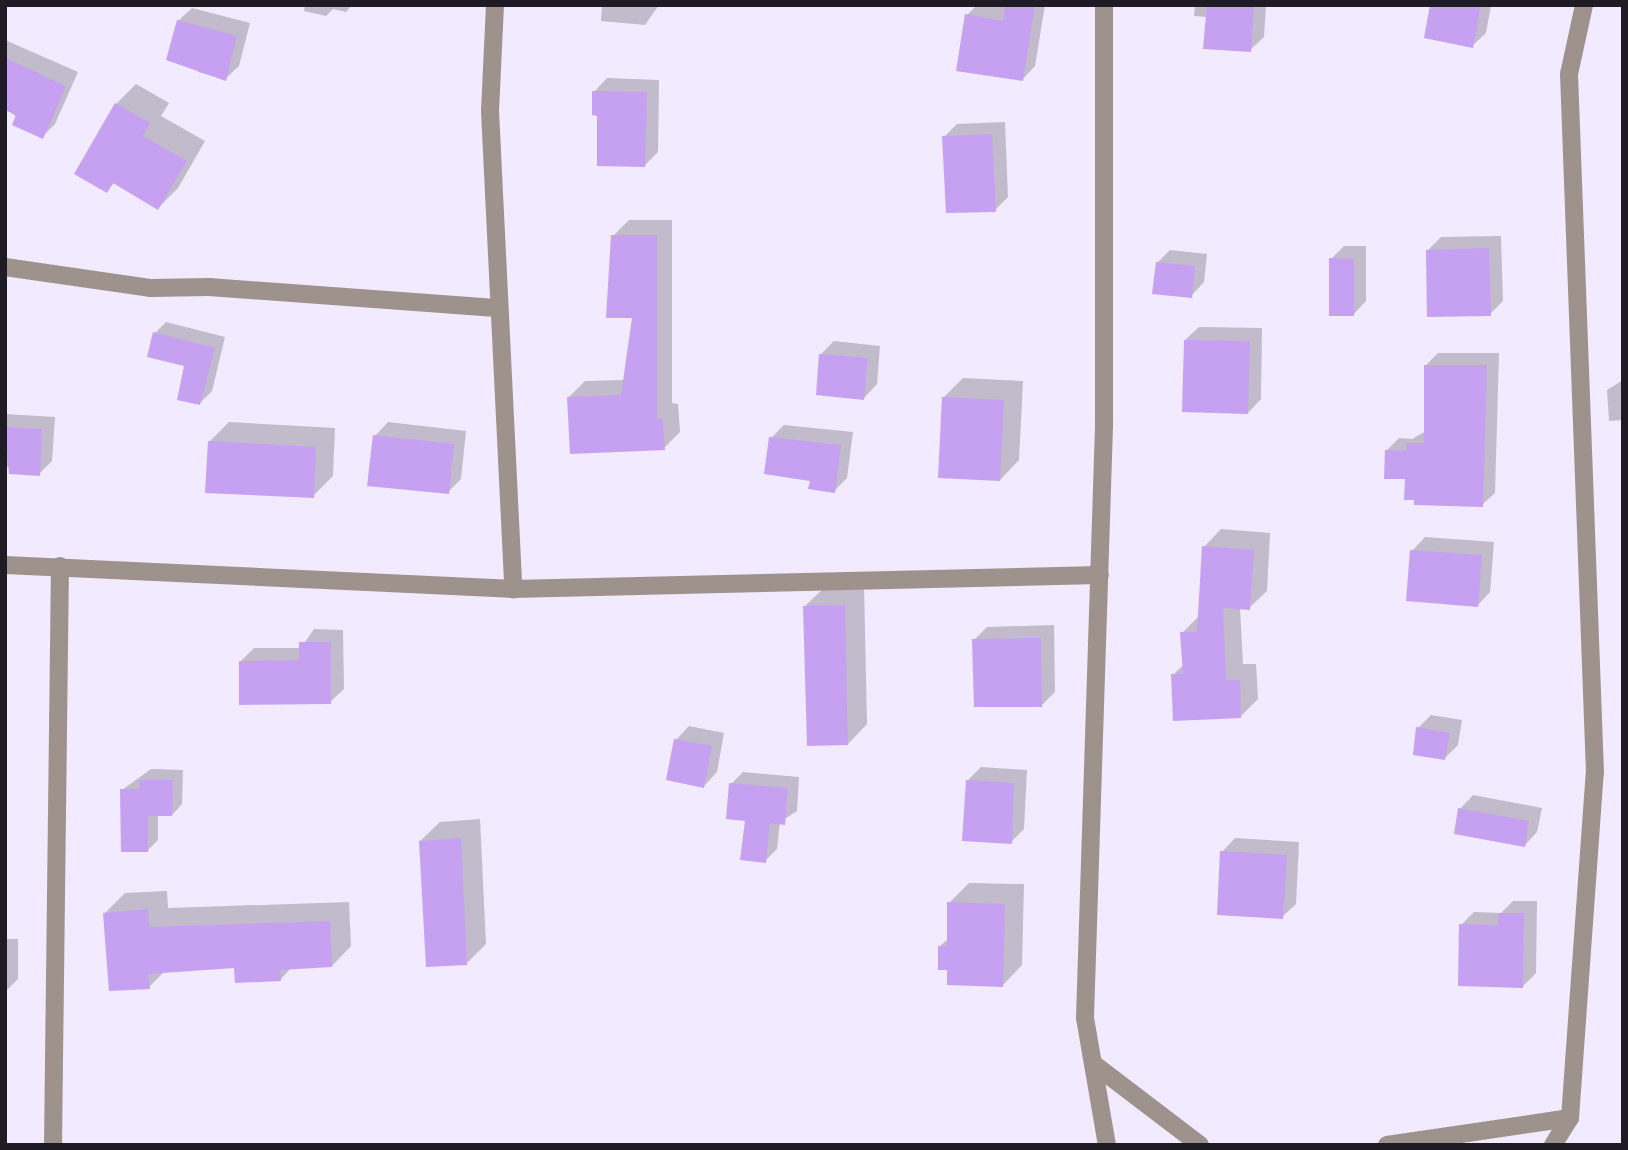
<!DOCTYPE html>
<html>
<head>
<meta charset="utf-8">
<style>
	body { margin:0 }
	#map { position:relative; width:1628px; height:1150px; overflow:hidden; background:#f2eafe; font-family:"PT Serif",serif }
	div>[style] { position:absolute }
	.shadow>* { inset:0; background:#0003 }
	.building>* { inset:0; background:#c6a1f2 }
	.minor>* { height:18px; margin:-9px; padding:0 9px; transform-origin:9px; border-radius:9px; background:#9e928d }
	span { translate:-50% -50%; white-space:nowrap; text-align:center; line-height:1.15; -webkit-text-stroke:5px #fbfbfb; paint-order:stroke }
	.frame { position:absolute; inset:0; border:7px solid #1f1b24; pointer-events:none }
</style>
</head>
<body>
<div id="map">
	<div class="shadow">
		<i style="clip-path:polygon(305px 5px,352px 5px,346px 12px,333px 9px,326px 16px,304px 11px)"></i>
		<i style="clip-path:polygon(602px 5px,659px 5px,645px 25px,601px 21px)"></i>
		<i style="clip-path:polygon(977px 5px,1045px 5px,1035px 66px,1022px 80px,967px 15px)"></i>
		<i style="clip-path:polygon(1195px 5px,1266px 5px,1264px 37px,1250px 50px,1207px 17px,1194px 16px)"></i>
		<i style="clip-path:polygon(1432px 5px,1491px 5px,1486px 33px,1472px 46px)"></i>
		<i style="clip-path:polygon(192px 8px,250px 23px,239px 66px,225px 79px,198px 72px,178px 21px)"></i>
		<i style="clip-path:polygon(5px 40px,78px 72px,55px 124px,42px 137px,5px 108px)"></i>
		<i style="clip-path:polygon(607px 78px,659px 80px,658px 152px,645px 165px,599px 114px,594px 92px)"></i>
		<i style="clip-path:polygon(136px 84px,169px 103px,161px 116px,205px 141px,178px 188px,158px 208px,115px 182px,107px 191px,116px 104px)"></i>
		<i style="clip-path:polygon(1005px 122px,1008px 197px,995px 210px,944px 137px,957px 124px)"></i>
		<i style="clip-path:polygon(629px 220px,672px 220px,672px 403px,678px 404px,680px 432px,664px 448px,569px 397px,585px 381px,625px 380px,634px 317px,613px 236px)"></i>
		<i style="clip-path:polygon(1501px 236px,1503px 301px,1490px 314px,1428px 250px,1441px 237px)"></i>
		<i style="clip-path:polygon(1344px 246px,1366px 246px,1366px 301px,1353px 315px,1331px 259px)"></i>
		<i style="clip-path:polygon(1170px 250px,1207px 254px,1204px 282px,1191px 296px,1157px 263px)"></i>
		<i style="clip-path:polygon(166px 322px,225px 337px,212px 391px,200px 403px,186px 365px,155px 333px)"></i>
		<i style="clip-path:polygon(1199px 327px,1262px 328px,1261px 399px,1248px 413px,1185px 340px)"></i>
		<i style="clip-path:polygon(834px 341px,880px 346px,877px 384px,864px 398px,821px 354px)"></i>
		<i style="clip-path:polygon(1438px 353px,1499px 353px,1495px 493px,1482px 505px,1407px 477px,1386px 451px,1399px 438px,1412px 439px,1426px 431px,1425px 366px)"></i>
		<i style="clip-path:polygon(963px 378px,1023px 381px,1019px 460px,1000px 480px,944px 397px)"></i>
		<i style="clip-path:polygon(1623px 380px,1623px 420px,1609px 421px,1607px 390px)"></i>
		<i style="clip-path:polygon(5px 414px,55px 417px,52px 461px,39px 474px,5px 466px)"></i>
		<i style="clip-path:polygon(229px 422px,335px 428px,333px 476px,313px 496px,209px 442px)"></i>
		<i style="clip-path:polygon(388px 422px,466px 431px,461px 479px,448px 492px,375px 436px)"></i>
		<i style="clip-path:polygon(784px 425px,853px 432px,847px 478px,834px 491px,812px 479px,771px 438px)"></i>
		<i style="clip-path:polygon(1221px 529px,1270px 533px,1267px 591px,1249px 608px,1240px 607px,1243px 664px,1256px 664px,1258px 699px,1241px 716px,1173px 675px,1184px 664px,1182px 633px,1199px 616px,1204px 547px)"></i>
		<i style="clip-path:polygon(1425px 537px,1494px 542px,1490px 592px,1477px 606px,1412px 551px)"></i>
		<i style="clip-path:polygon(864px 585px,867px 724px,848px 744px,805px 606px,825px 587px)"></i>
		<i style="clip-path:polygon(1054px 625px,1055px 692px,1042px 705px,974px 640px,987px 627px)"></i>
		<i style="clip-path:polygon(314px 629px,343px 630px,344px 689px,330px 702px,241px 661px,254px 648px,301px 648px)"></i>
		<i style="clip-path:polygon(1431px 715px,1462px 720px,1458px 745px,1445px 758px,1418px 728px)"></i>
		<i style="clip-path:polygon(689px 726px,724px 733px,717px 772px,704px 786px,676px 740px)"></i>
		<i style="clip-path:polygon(981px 767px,1027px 770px,1024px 829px,1011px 842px,967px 781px)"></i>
		<i style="clip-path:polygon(151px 769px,183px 770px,182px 804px,172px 815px,158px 814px,158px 840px,147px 851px,122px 790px)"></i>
		<i style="clip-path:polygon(743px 772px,799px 777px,797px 811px,780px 822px,777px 849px,765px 861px,731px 784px)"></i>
		<i style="clip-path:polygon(1473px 795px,1542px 808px,1537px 832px,1524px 846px,1460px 809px)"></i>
		<i style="clip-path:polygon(480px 819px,486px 944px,467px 963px,420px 841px,440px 822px)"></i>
		<i style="clip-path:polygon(1235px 838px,1299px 842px,1296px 904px,1282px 917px,1222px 852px)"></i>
		<i style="clip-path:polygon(969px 883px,1024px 884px,1022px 965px,1003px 985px,940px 946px,949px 938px,949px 903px)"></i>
		<i style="clip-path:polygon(167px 891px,168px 908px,349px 902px,351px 946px,332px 966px,292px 967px,280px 980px,236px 966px,165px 971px,149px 987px,105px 913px,125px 893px)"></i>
		<i style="clip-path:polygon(1513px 901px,1537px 901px,1536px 973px,1523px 986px,1461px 925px,1474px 912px,1501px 913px)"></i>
		<i style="clip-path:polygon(5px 939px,18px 939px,18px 979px,5px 992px)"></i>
	</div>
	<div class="building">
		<i style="clip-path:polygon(1005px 5px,1035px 5px,1023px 81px,956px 71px,965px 14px,1003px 21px)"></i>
		<i style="clip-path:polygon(1207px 5px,1254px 5px,1251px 52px,1203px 49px)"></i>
		<i style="clip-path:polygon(1430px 5px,1481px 5px,1473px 48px,1424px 38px)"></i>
		<i style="clip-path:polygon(177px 20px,237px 36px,226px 81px,166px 60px)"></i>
		<i style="clip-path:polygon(5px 58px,66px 86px,43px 139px,12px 125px,16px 115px,5px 110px)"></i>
		<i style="clip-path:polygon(592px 91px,647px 92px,645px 167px,597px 166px,597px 116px,592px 115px)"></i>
		<i style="clip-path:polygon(115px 103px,150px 123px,143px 136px,187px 161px,158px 210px,113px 183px,107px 193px,74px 174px)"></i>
		<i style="clip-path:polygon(992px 134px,996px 212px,946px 213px,942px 136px)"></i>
		<i style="clip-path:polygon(611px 235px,657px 235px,657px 419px,663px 419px,665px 450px,570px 454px,567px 397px,621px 395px,632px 318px,606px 318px)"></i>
		<i style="clip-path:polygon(1489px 248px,1491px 316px,1427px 317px,1426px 250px)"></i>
		<i style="clip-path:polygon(1329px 258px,1354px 259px,1354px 316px,1329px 316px)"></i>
		<i style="clip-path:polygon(1156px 262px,1195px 266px,1192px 298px,1152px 294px)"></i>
		<i style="clip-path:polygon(153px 332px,215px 348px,200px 405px,177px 400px,184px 366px,147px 357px)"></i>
		<i style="clip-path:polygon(1184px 340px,1250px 341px,1248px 414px,1182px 412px)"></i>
		<i style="clip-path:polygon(819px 354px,868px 358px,864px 400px,816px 395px)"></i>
		<i style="clip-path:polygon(1424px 365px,1487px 365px,1483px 507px,1414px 505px,1414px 500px,1404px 500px,1405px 479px,1384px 479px,1385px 450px,1406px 451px,1406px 443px,1424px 443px)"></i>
		<i style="clip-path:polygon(942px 397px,1004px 400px,1000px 481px,938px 478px)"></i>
		<i style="clip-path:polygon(5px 427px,42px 429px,40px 476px,9px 474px)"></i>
		<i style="clip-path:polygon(373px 435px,454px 444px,449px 494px,367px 486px)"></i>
		<i style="clip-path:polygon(769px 437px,841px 445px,835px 493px,808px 489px,810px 481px,764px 474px)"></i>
		<i style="clip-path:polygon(208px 441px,316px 447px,314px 498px,205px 493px)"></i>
		<i style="clip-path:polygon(1202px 546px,1254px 550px,1250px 610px,1223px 608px,1226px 680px,1240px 680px,1241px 718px,1173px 721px,1171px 674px,1183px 674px,1180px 632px,1197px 632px)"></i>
		<i style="clip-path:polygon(1410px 550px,1482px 555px,1478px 607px,1406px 601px)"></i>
		<i style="clip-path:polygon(845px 605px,848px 745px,807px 746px,803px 606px)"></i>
		<i style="clip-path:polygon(1041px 638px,1042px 707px,974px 707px,972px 639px)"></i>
		<i style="clip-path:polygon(299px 642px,331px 642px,331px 704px,239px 705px,239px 661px,299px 660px)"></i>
		<i style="clip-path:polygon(1416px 727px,1450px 733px,1445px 760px,1413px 755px)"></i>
		<i style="clip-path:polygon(674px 739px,712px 746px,704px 788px,666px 780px)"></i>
		<i style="clip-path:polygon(139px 780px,173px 780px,172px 816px,148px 816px,148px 852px,121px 852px,120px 789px,139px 789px)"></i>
		<i style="clip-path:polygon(966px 780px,1014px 783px,1012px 844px,962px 841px)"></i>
		<i style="clip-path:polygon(729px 783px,788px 788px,785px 825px,770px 823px,766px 863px,740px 860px,745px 821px,726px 819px)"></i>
		<i style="clip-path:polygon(1458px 808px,1529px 821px,1525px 847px,1454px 834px)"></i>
		<i style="clip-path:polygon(461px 838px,467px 965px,426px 967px,419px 841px)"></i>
		<i style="clip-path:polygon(1220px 851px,1287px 855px,1283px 919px,1217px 915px)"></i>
		<i style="clip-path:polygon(947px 902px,1005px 904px,1003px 987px,947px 985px,947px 970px,938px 970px,938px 946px,947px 946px)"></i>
		<i style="clip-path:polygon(148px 909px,149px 927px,330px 921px,332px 967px,280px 970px,281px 981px,235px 983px,234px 968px,148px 974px,150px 989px,109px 991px,103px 913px)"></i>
		<i style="clip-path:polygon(1498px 913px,1524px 913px,1523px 988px,1458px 986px,1459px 924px,1498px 925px)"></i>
	</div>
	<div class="minor">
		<i style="left:495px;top:5px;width:106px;rotate:92.7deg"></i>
		<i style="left:490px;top:111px;width:479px;rotate:87.2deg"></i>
		<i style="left:1104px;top:5px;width:421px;rotate:90deg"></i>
		<i style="left:1104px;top:426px;width:592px;rotate:91.84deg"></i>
		<i style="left:1085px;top:1018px;width:129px;rotate:80.2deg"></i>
		<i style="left:5px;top:267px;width:148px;rotate:8.2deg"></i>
		<i style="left:151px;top:288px;width:58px;rotate:-1deg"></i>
		<i style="left:209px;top:287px;width:288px;rotate:4.2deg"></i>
		<i style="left:5px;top:565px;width:509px;rotate:2.7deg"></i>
		<i style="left:513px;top:589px;width:587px;rotate:-1.37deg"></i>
		<i style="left:1095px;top:1065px;width:132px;rotate:37.3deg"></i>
		<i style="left:53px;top:1145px;width:579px;rotate:-89.31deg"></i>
		<i style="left:1387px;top:1145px;width:185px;rotate:-8.4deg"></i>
		<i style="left:1553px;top:1145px;width:32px;rotate:-58deg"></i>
		<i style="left:1570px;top:1118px;width:346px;rotate:-85.9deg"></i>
		<i style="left:1595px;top:773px;width:699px;rotate:-92.13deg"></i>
		<i style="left:1569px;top:74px;width:71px;rotate:-77.7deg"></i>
	</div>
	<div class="frame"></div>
</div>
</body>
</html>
